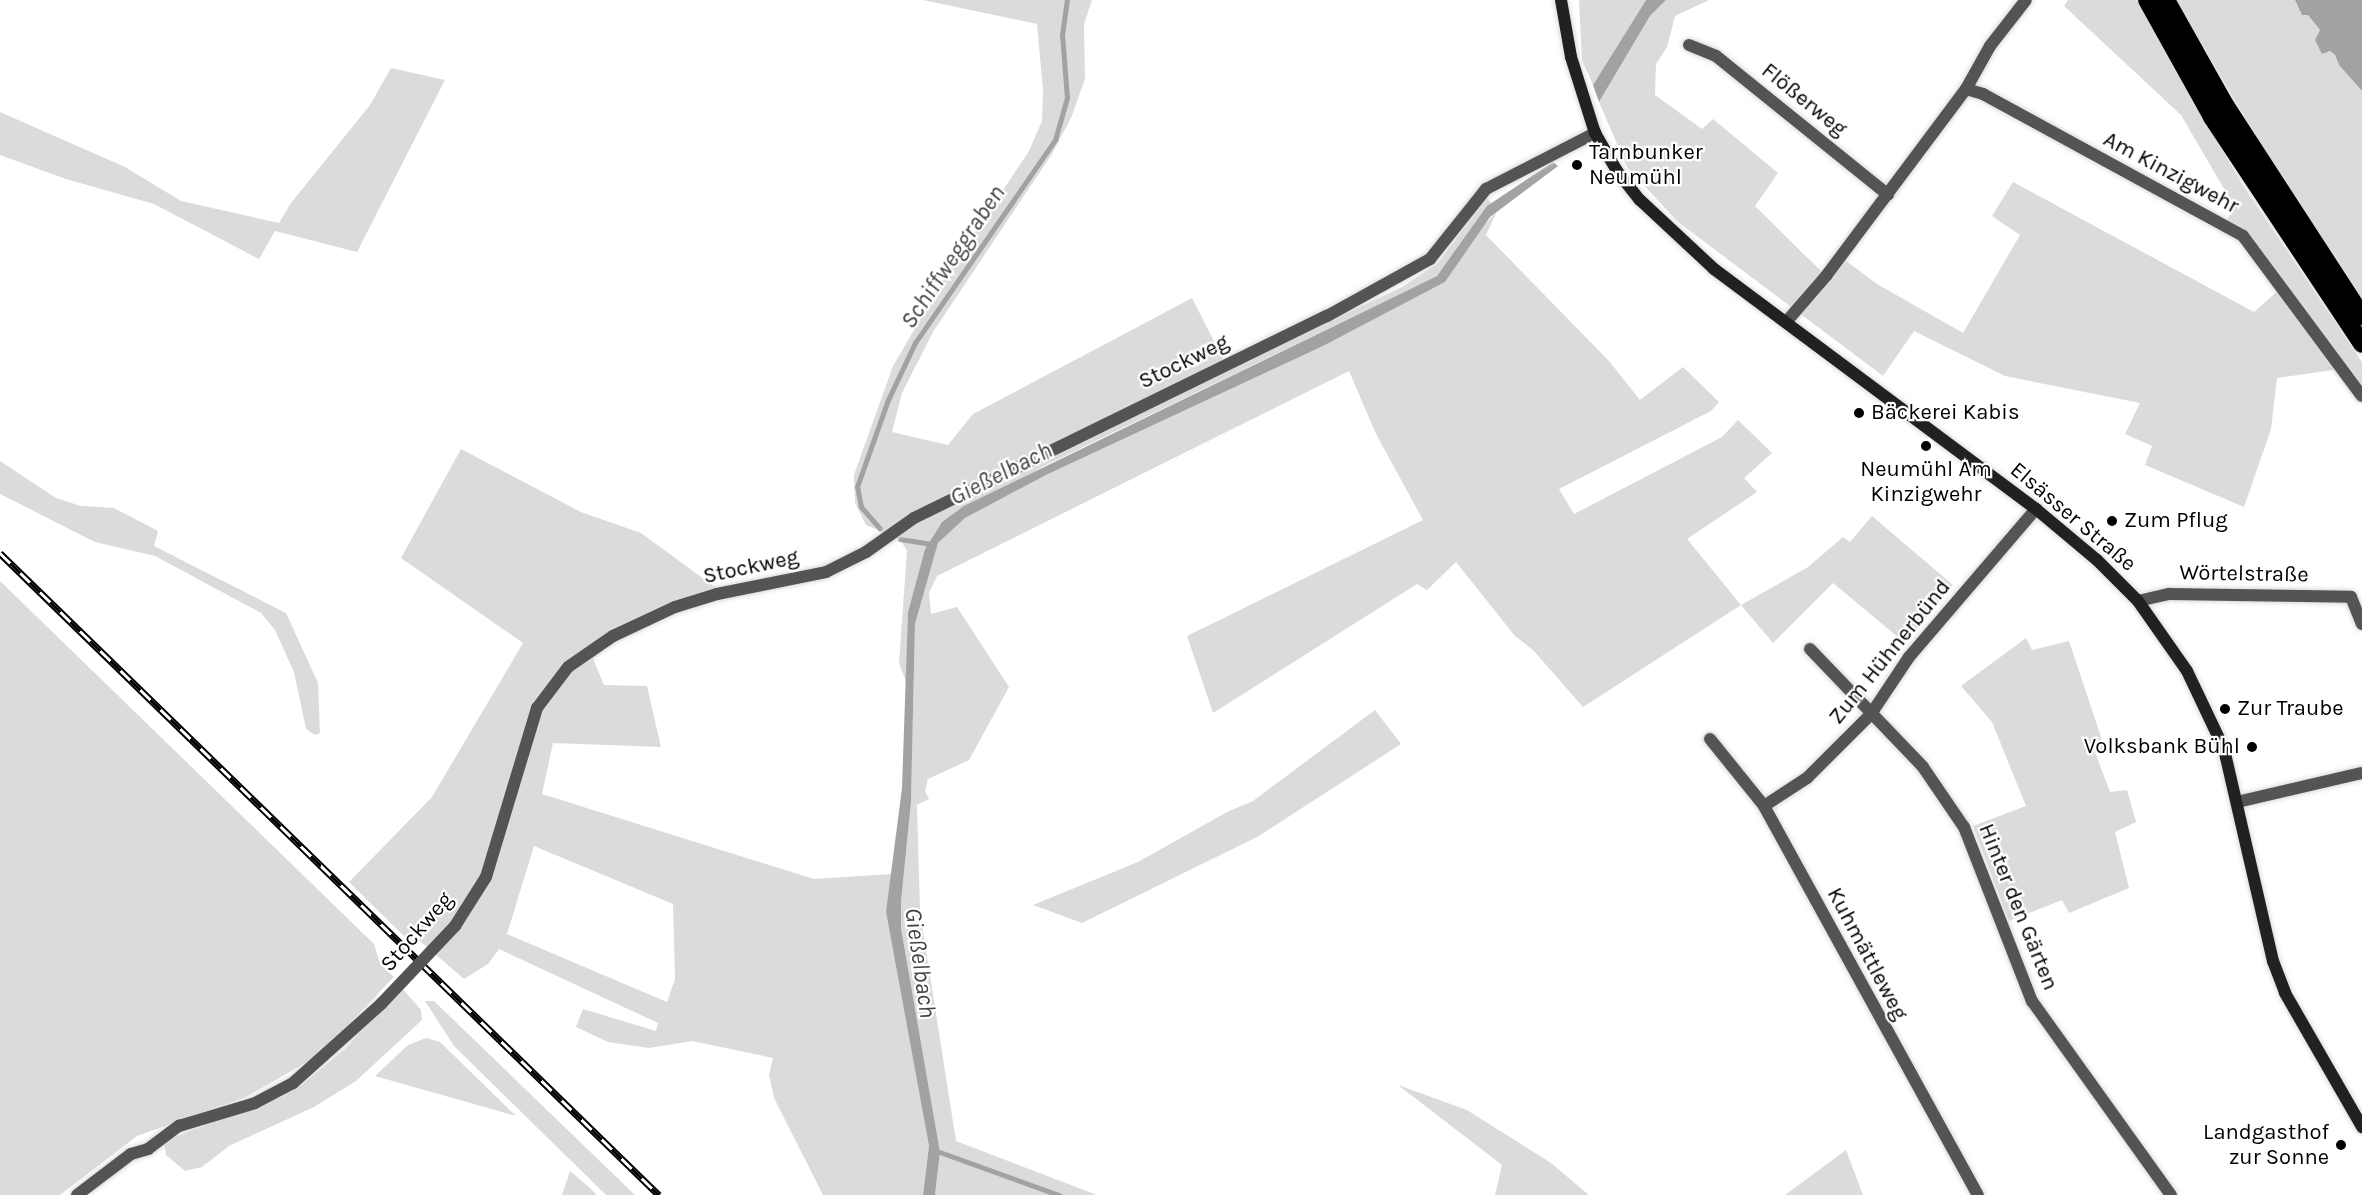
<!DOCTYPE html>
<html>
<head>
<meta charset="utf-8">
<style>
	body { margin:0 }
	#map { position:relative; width:2362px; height:1195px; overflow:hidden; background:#fff; font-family:Karla,sans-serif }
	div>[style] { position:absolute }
	.green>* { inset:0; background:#dbdbdb }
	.water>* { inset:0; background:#a2a2a2 }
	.stream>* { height:4.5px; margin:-2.25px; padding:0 2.25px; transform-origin:2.25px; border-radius:2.25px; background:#a2a2a2 }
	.roads { filter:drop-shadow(0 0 2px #dbdbdb) drop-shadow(0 0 2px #dbdbdb) }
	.street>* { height:12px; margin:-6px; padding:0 6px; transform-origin:6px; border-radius:6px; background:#545454 }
	.secondary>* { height:12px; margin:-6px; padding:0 6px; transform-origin:6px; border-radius:6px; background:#212121 }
	.highway>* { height:18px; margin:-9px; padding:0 9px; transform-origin:9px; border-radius:9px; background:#000 }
	.rail>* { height:7px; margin-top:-3.5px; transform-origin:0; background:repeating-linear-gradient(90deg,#fff 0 14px,#000 0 28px); box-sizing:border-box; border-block:2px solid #000 }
	.street-bridge>* { height:12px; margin:-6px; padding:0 6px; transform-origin:6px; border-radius:6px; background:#545454 }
	.dots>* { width:16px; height:16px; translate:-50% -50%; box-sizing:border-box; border:3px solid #fff; border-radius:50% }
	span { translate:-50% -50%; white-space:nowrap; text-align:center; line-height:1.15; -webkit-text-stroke:4.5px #fff; paint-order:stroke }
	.street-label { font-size:22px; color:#000 }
	.poi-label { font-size:22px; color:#000 }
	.left { translate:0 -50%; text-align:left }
	.right { translate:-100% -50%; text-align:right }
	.water-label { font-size:24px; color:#434343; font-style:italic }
</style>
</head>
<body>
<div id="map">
	<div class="green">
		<i style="clip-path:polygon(923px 0,1092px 0,1084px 24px,1085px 79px,1071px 118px,1052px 154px,933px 332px,902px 393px,892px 432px,948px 445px,973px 414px,1192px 298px,1228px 369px,1402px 287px,1437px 264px,1487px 198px,1491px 203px,1437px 276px,1046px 465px,942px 522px,925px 549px,908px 612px,906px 682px,899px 663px,907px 551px,900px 539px,866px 525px,855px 503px,854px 475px,893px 366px,945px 277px,1029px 151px,1042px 121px,1043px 91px,1037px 24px)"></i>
		<i style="clip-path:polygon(1579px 0,1646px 0,1593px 85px,1582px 60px)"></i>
		<i style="clip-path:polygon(1666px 0,1709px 0,1675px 16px,1667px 47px,1656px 64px,1655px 95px,1702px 129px,1713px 119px,1778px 173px,1755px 206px,1826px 276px,1841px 257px,1877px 284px,1963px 333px,2020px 235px,1992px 216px,2013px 182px,2254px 312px,2281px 288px,2225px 225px,2234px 206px,2181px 115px,2064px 6px,2068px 0,2136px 0,2242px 184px,2362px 362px,2362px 387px,2347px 368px,2277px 378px,2271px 429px,2244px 507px,2145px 465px,2152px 446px,2125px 434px,2140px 403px,2005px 376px,1914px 331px,1883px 376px,1678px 222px,1627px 167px,1599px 102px,1650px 16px)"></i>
		<i style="clip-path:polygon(2176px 0,2295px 0,2302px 15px,2308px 15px,2320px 30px,2322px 54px,2330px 51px,2335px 55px,2339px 65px,2362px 91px,2362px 299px,2283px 182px)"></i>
		<i style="clip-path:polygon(391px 68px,445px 80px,357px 252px,275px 231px,259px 259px,154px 204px,66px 179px,0 155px,0 112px,125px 167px,181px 201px,279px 223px,291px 203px,370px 105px)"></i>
		<i style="clip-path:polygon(1497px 211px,1486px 235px,1609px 361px,1640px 400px,1683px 367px,1719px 402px,1711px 411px,1559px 489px,1574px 514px,1722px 437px,1738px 420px,1772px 453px,1744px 478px,1757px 492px,1687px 539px,1741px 605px,1808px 567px,1843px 537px,1850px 542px,1872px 516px,1953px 585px,1905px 643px,1833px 583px,1773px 643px,1741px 605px,1583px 707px,1533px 650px,1515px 636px,1456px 562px,1427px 590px,1417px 584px,1213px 713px,1187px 636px,1423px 520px,1376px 434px,1349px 371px,937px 576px,929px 593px,931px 614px,957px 607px,1009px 687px,969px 760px,928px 779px,925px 791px,929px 799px,917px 805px,920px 912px,956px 1141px,1097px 1195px,935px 1195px,940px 1152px,901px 928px,901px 902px,911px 802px,915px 624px,938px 543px,965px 518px,1046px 475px,1323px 346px,1445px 282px,1477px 233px)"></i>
		<i style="clip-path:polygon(evenodd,461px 449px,581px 512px,641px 533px,719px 590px,588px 647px,604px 685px,647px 686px,661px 747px,553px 743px,542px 794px,814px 879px,892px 874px,886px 912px,929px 1146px,923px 1195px,823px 1195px,774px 1098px,769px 1075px,773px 1058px,692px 1041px,649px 1048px,608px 1042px,576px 1027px,583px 1009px,656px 1031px,658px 1023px,499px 949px,488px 964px,464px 979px,420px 941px,412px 944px,349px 882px,432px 797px,523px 643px,401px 558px,461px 449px,534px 846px,673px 904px,675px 979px,667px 1002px,507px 934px,534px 846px)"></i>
		<i style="clip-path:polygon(0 461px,56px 498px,81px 506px,114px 508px,158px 531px,154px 546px,286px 613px,318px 683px,320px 733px,315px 735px,306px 729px,294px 672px,275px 630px,261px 613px,155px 556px,95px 542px,0 494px)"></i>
		<i style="clip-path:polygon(0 581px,374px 944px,380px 964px,394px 977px,319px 1055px,246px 1097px,137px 1136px,60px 1195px,0 1195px)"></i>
		<i style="clip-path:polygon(2026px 638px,2032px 650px,2069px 641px,2105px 749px,2095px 752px,2110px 792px,2127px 790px,2136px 822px,2115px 832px,2129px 888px,2069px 913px,2062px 900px,2009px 921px,1973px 826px,2026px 806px,1992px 722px,1961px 686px)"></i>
		<i style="clip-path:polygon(1375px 710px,1401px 744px,1259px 836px,1082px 923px,1033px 905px,1138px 862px,1229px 811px,1253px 801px)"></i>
		<i style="clip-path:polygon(401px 987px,421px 1010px,422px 1020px,356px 1081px,314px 1107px,229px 1146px,202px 1167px,185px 1171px,166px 1155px,164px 1143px,169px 1139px,284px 1096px,304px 1083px,346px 1048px)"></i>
		<i style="clip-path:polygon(425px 1001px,434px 1001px,635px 1195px,606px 1195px,454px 1046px)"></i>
		<i style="clip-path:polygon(426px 1038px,440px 1042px,516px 1116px,375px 1076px,408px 1045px)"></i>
		<i style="clip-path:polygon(1398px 1085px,1467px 1110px,1551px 1163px,1589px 1195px,1495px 1195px,1502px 1165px)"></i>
		<i style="clip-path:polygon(1846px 1150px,1863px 1195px,1785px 1195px)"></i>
		<i style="clip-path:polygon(570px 1171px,589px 1187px,597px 1195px,562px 1195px)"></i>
	</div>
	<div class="water">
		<i style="clip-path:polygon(1646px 0,1666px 0,1650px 16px,1599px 102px,1593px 85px)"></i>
		<i style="clip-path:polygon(2295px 0,2362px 0,2362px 91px,2339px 65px,2335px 55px,2330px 51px,2322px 54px,2315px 40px,2320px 30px,2308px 15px,2302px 15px)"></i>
		<i style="clip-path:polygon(1553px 162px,1558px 166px,1490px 217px,1445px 282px,1323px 346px,1046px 475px,965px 518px,938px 543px,915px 624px,911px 802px,901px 902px,901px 928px,940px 1152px,935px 1195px,923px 1195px,929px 1146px,886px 912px,902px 788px,908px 612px,925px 549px,942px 522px,964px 506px,1437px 276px,1487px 206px)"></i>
	</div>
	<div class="stream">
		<i style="left:880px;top:529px;width:29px;rotate:-131deg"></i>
		<i style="left:861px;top:507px;width:20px;rotate:-101deg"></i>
		<i style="left:857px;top:487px;width:92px;rotate:-70.4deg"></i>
		<i style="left:888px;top:400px;width:63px;rotate:-64.7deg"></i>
		<i style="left:915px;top:343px;width:247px;rotate:-55.4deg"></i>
		<i style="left:1055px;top:140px;width:44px;rotate:-74.1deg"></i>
		<i style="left:1067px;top:98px;width:63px;rotate:-94.5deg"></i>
		<i style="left:1062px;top:35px;width:35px;rotate:-82deg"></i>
		<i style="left:900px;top:539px;width:32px;rotate:9deg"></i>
		<i style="left:940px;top:1152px;width:127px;rotate:19.9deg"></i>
	</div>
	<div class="roads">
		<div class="street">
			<i style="left:1689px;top:45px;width:29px;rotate:22deg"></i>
			<i style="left:1716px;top:56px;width:221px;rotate:38.9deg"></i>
			<i style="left:1966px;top:89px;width:49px;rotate:-60.8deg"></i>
			<i style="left:1990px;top:46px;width:58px;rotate:-52deg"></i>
			<i style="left:1787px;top:321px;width:60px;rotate:-49.1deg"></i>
			<i style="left:1826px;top:276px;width:234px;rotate:-53.2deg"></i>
			<i style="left:1966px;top:89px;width:18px;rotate:16deg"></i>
			<i style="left:1983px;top:94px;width:296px;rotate:28.6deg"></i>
			<i style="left:2243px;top:236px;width:199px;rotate:53.4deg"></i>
			<i style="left:2138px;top:601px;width:32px;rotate:-13deg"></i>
			<i style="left:2169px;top:594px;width:182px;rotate:0.9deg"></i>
			<i style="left:2351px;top:597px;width:29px;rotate:68deg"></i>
			<i style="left:1810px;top:649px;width:163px;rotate:46.2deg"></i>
			<i style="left:1923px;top:767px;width:73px;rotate:55.7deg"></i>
			<i style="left:1964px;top:827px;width:187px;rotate:68.7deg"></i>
			<i style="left:2032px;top:1001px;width:239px;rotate:54.4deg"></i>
			<i style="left:1710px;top:739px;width:86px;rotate:51.1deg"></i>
			<i style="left:1764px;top:806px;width:444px;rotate:61.2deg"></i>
			<i style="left:2237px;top:802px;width:128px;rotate:-13.1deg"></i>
			<i style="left:1764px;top:806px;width:51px;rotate:-33.1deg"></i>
			<i style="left:1807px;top:778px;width:91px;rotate:-45deg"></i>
			<i style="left:1871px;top:714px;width:69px;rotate:-56.3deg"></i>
			<i style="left:1909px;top:657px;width:195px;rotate:-49.4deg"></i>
			<i style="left:455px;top:926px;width:58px;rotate:-57.7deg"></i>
			<i style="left:486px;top:877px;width:177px;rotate:-73.2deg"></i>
			<i style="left:537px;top:708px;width:51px;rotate:-52.9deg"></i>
			<i style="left:568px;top:667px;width:55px;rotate:-34.6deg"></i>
			<i style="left:613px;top:636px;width:68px;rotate:-25.1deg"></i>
			<i style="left:675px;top:607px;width:44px;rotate:-17.2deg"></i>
			<i style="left:717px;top:594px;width:111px;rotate:-11.4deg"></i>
			<i style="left:826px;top:572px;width:45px;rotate:-26.6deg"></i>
			<i style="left:866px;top:552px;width:59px;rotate:-35.3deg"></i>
			<i style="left:914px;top:518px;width:460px;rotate:-26.1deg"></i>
			<i style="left:1327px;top:316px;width:118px;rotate:-29deg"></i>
			<i style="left:1430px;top:259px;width:90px;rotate:-51.3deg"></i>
			<i style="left:1486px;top:189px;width:123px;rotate:-27.2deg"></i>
			<i style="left:77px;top:1195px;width:68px;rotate:-37.2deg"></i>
			<i style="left:131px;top:1154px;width:18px;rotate:-16deg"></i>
			<i style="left:148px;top:1149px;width:39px;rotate:-37deg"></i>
			<i style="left:179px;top:1126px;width:79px;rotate:-16.8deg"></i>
			<i style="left:255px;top:1103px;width:43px;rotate:-27.8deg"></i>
			<i style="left:293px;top:1083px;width:118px;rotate:-41.9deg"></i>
		</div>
		<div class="secondary">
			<i style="left:1561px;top:0;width:58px;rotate:80deg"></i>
			<i style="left:1571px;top:57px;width:80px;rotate:72.5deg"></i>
			<i style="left:1595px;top:133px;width:44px;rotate:59.9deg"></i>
			<i style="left:1617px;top:171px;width:37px;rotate:52deg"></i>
			<i style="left:1640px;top:200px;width:101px;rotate:43deg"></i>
			<i style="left:1714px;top:269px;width:402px;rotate:36.7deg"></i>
			<i style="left:2036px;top:509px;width:80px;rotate:39.9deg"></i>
			<i style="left:2097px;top:560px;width:58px;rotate:45deg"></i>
			<i style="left:2138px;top:601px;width:85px;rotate:55deg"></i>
			<i style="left:2187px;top:671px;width:86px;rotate:64.6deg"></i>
			<i style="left:2224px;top:749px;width:218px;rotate:77deg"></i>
			<i style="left:2273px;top:961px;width:34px;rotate:69deg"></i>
			<i style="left:2285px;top:993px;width:155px;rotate:60.1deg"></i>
		</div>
		<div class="highway">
			<i style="left:2147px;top:0;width:134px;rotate:60.9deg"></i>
			<i style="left:2212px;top:117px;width:272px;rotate:56.5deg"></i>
			<i style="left:2166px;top:0;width:120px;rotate:60.7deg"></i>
			<i style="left:2225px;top:105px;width:252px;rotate:57deg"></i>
		</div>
	</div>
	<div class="rail">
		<i style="left:0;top:553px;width:920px;rotate:44.25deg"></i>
	</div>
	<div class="street-bridge">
		<i style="left:381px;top:1004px;width:108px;rotate:-46.5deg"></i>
	</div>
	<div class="dots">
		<i style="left:1577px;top:165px;background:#000"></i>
		<i style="left:1859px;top:413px;background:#000"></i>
		<i style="left:1926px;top:446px;background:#000"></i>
		<i style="left:2112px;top:521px;background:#000"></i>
		<i style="left:2225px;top:709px;background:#000"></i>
		<i style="left:2252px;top:747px;background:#000"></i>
		<i style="left:2341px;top:1145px;background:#000"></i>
	</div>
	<div class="street-label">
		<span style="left:1804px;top:100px;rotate:39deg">Flößerweg</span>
		<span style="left:2171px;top:173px;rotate:28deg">Am Kinzigwehr</span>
		<span style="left:1184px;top:362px;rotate:-26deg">Stockweg</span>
		<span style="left:2073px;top:517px;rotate:40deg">Elsässer Straße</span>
		<span style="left:751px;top:567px;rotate:-12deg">Stockweg</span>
		<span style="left:2244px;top:574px;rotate:1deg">Wörtelstraße</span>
		<span style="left:1890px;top:652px;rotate:-51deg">Zum Hühnerbünd</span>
		<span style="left:2018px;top:907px;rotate:68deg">Hinter den Gärten</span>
		<span style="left:417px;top:932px;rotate:-49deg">Stockweg</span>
		<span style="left:1867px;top:954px;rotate:62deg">Kuhmättleweg</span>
	</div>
	<div class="poi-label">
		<span class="left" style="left:1589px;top:165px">Tarnbunker<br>Neumühl</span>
		<span class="left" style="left:1871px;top:413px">Bäckerei Kabis</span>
		<span style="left:1926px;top:482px">Neumühl Am<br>Kinzigwehr</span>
		<span class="left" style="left:2124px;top:521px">Zum Pflug</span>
		<span class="left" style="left:2237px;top:709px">Zur Traube</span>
		<span class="right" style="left:2240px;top:747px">Volksbank Bühl</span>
		<span class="right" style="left:2329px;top:1145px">Landgasthof<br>zur Sonne</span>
	</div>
	<div class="water-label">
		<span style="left:953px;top:257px;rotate:-56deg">Schiffweggraben</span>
		<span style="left:1001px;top:474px;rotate:-27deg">Gießelbach</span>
		<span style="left:920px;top:963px;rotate:82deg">Gießelbach</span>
	</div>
</div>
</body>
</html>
